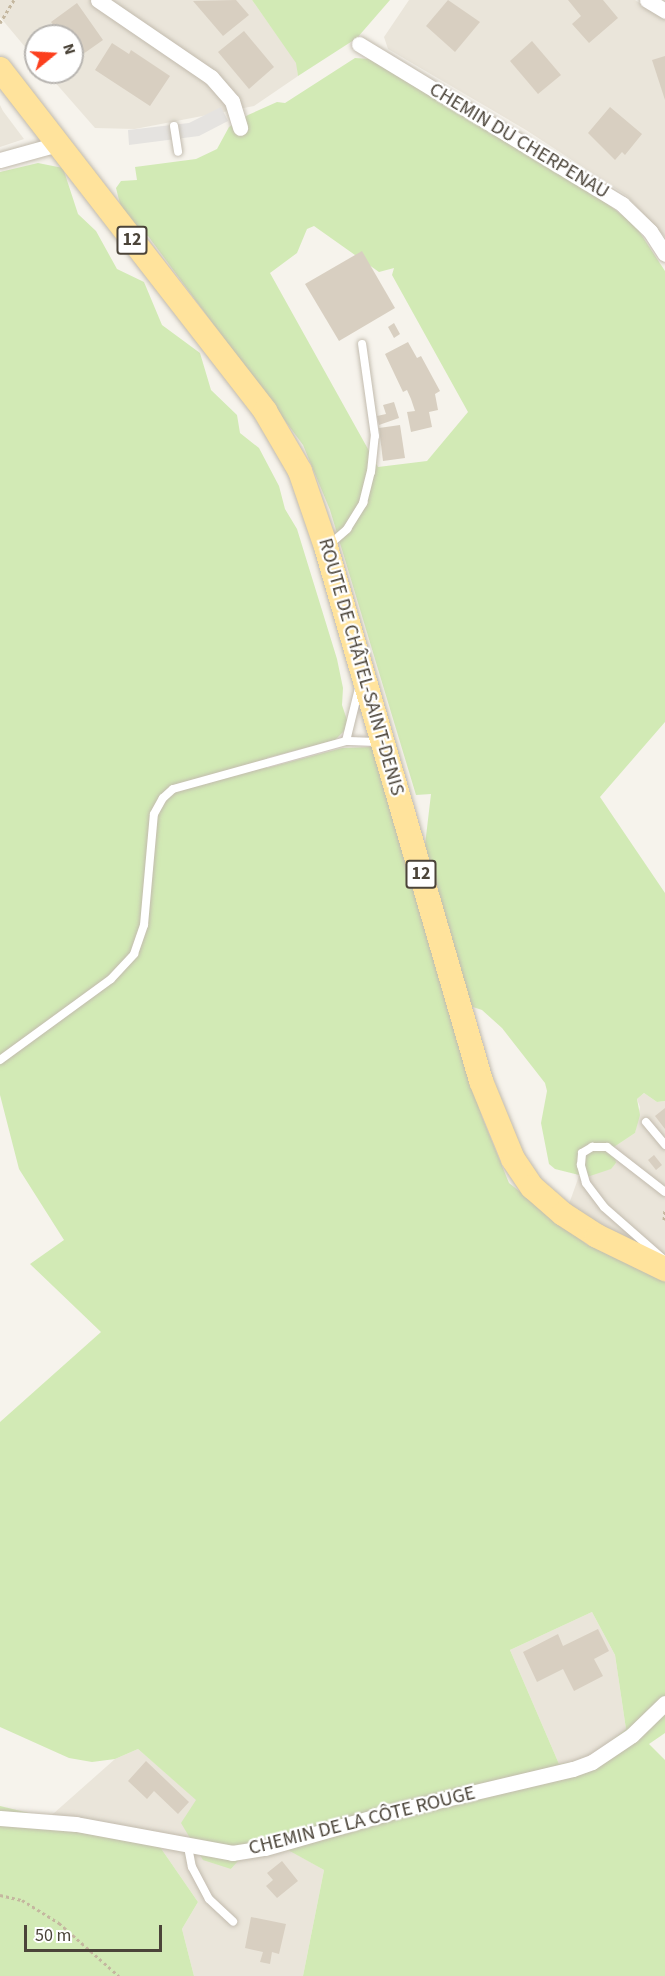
<!DOCTYPE html>
<html>
<head>
<meta charset="utf-8">
<style>
	body { margin:0 }
	#map { position:relative; width:665px; height:1976px; overflow:hidden; background:#f6f3ec; font-family:"Source Sans 3",sans-serif }
	div>[style] { position:absolute }
	.residential>* { inset:0; background:#eae5da }
	.green>* { inset:0; background:#d2eab5 }
	.parking>* { inset:0; background:#e5e3e0 }
	.building>* { inset:0; background:#d8cfc1 }
	.path>* { height:3px; margin-top:-1.5px; transform-origin:0; background:repeating-linear-gradient(90deg,#c4b79f 0 3px,transparent 0 6px) }
	.roads { filter:drop-shadow(0 0 2px #c2bbae) drop-shadow(0 0 2px #c2bbae) }
	.service>* { height:8px; margin:-4px; padding:0 4px; transform-origin:4px; border-radius:4px; background:#fff }
	.minor>* { height:15px; margin:-7.5px; padding:0 7.5px; transform-origin:7.5px; border-radius:7.5px; background:#fff }
	.primary>* { height:24px; margin:-12px; padding:0 12px; transform-origin:12px; border-radius:12px; background:#ffe39c }
	span { translate:-50% -50%; white-space:nowrap; text-align:center; line-height:1.15; -webkit-text-stroke:4.5px #fff; paint-order:stroke }
	.shield-label span { padding:2px 4px; background:#fff; border:2px solid; border-radius:4px; -webkit-text-stroke-width:0 }
	.shield-label { font-size:18px; color:#4b4439; font-weight:700 }
	.street-label { font-size:20px; color:#4b4439 }
	.north { position:absolute; left:24px; top:24px; width:60px; height:60px; box-sizing:border-box; background:#fff; border:2px solid #b7b4b0; border-radius:50%; rotate:72deg; font-size:16px; font-weight:700; line-height:24px; text-align:center; color:#4b4439 }
	.north::after { content:''; display:block; margin:auto; width:21px; height:27px; background:#fc3f1d; clip-path:polygon(50% 0,100% 100%,50% 72%,0 100%) }
	.scale { position:absolute; left:24px; top:1925px; width:138px; height:27px; box-sizing:border-box; border:3px solid #4b4439; border-top:0; padding-left:8px; font-size:18px; line-height:21px; white-space:nowrap; color:#4b4439; -webkit-text-stroke:4px #fff; paint-order:stroke }
</style>
</head>
<body>
<div id="map">
	<div class="residential">
		<i style="clip-path:polygon(0 0,252px 0,297px 63px,298px 76px,254px 106px,135px 129px,95px 128px,46px 72px,72px 72px,72px 36px,36px 36px,36px 60px,0 17px)"></i>
		<i style="clip-path:polygon(409px 0,635px 0,665px 19px,665px 237px,627px 196px,526px 130px,388px 49px,384px 37px)"></i>
		<i style="clip-path:polygon(0 105px,3px 111px,24px 139px,0 147px)"></i>
		<i style="clip-path:polygon(644px 1093px,657px 1102px,665px 1101px,665px 1256px,607px 1229px,569px 1204px,579px 1176px,610px 1169px,616px 1163px,614px 1147px,635px 1133px,640px 1107px,637px 1099px)"></i>
		<i style="clip-path:polygon(592px 1612px,615px 1655px,626px 1729px,589px 1759px,559px 1764px,510px 1650px)"></i>
		<i style="clip-path:polygon(138px 1749px,197px 1800px,231px 1869px,261px 1834px,324px 1870px,303px 1976px,194px 1976px,182px 1929px,198px 1902px,158px 1844px,45px 1821px,115px 1759px)"></i>
	</div>
	<div class="green">
		<i style="clip-path:polygon(252px 0,390px 0,357px 38px,298px 76px,296px 63px)"></i>
		<i style="clip-path:polygon(evenodd,355px 58px,370px 59px,601px 199px,635px 225px,665px 271px,665px 722px,600px 797px,665px 893px,665px 1101px,657px 1102px,644px 1093px,637px 1099px,640px 1115px,635px 1133px,614px 1147px,616px 1163px,611px 1169px,587px 1177px,555px 1169px,549px 1164px,541px 1123px,547px 1091px,545px 1083px,502px 1028px,482px 1010px,467px 1005px,425px 845px,431px 794px,416px 795px,330px 510px,303px 445px,148px 236px,139px 233px,121px 207px,118px 196px,116px 188px,121px 181px,137px 180px,135px 167px,196px 159px,217px 149px,229px 127px,248px 115px,277px 102px,285px 103px,355px 58px,314px 226px,379px 272px,394px 268px,392px 275px,468px 412px,427px 461px,378px 467px,270px 273px,297px 253px,307px 229px,314px 226px)"></i>
		<i style="clip-path:polygon(evenodd,38px 163px,63px 168px,78px 214px,96px 231px,117px 269px,144px 282px,162px 325px,200px 353px,211px 390px,237px 415px,240px 433px,259px 448px,279px 486px,285px 509px,297px 529px,337px 659px,343px 688px,342px 705px,349px 726px,335px 740px,267px 758px,267px 768px,342px 748px,372px 747px,482px 1117px,509px 1183px,586px 1244px,665px 1282px,665px 1733px,649px 1744px,665px 1760px,665px 1976px,303px 1976px,324px 1870px,261px 1835px,231px 1869px,203px 1860px,181px 1823px,196px 1800px,138px 1749px,115px 1759px,92px 1762px,69px 1758px,0 1727px,0 1422px,101px 1332px,30px 1264px,64px 1240px,19px 1169px,0 1095px,0 172px,38px 163px,592px 1612px,615px 1655px,626px 1729px,589px 1759px,559px 1764px,510px 1650px,592px 1612px)"></i>
		<i style="clip-path:polygon(0 1806px,158px 1844px,198px 1902px,182px 1929px,194px 1976px,0 1976px)"></i>
	</div>
	<div class="parking">
		<i style="clip-path:polygon(221px 107px,228px 121px,199px 136px,129px 145px,128px 130px,189px 123px)"></i>
	</div>
	<div class="building">
		<i style="clip-path:polygon(236px 0,249px 15px,223px 36px,193px 1px)"></i>
		<i style="clip-path:polygon(448px 0,480px 22px,455px 52px,426px 26px)"></i>
		<i style="clip-path:polygon(568px 0,603px 0,618px 18px,589px 43px,572px 24px,581px 16px)"></i>
		<i style="clip-path:polygon(77px 3px,103px 40px,76px 59px,72px 52px,72px 36px,61px 36px,51px 22px)"></i>
		<i style="clip-path:polygon(244px 31px,274px 67px,249px 89px,218px 52px)"></i>
		<i style="clip-path:polygon(532px 41px,561px 75px,538px 94px,510px 61px)"></i>
		<i style="clip-path:polygon(112px 43px,129px 54px,131px 50px,170px 76px,150px 106px,95px 70px)"></i>
		<i style="clip-path:polygon(665px 56px,665px 100px,652px 60px)"></i>
		<i style="clip-path:polygon(610px 107px,642px 134px,625px 155px,622px 152px,615px 160px,588px 133px)"></i>
		<i style="clip-path:polygon(362px 251px,395px 308px,339px 341px,305px 284px)"></i>
		<i style="clip-path:polygon(394px 323px,400px 334px,394px 338px,388px 327px)"></i>
		<i style="clip-path:polygon(408px 342px,417px 358px,421px 356px,440px 391px,435px 394px,438px 410px,429px 412px,432px 427px,411px 432px,407px 412px,415px 411px,411px 399px,407px 390px,403px 392px,385px 354px)"></i>
		<i style="clip-path:polygon(394px 402px,399px 418px,379px 425px,377px 416px,386px 414px,383px 405px)"></i>
		<i style="clip-path:polygon(400px 425px,405px 458px,383px 461px,379px 428px)"></i>
		<i style="clip-path:polygon(665px 1108px,665px 1129px,655px 1116px)"></i>
		<i style="clip-path:polygon(654px 1155px,662px 1165px,656px 1170px,648px 1160px)"></i>
		<i style="clip-path:polygon(598px 1629px,609px 1651px,594px 1659px,603px 1676px,574px 1691px,563px 1669px,537px 1682px,523px 1652px,558px 1634px,563px 1646px)"></i>
		<i style="clip-path:polygon(146px 1761px,189px 1802px,178px 1814px,154px 1791px,147px 1799px,128px 1781px)"></i>
		<i style="clip-path:polygon(282px 1861px,298px 1881px,277px 1898px,266px 1886px,273px 1880px,267px 1873px)"></i>
		<i style="clip-path:polygon(251px 1917px,286px 1924px,279px 1954px,272px 1952px,270px 1964px,260px 1962px,263px 1952px,245px 1948px)"></i>
	</div>
	<div class="path">
		<i style="left:0;top:23px;width:27px;rotate:-59deg"></i>
		<i style="left:664px;top:1220px;width:12px;rotate:-85deg"></i>
		<i style="left:0;top:1895px;width:23px;rotate:13deg"></i>
		<i style="left:22px;top:1900px;width:44px;rotate:31.9deg"></i>
		<i style="left:59px;top:1923px;width:80px;rotate:41.5deg"></i>
	</div>
	<div class="roads">
		<div class="service">
			<i style="left:174px;top:126px;width:26px;rotate:81deg"></i>
			<i style="left:330px;top:544px;width:23px;rotate:-41deg"></i>
			<i style="left:347px;top:529px;width:31px;rotate:-58deg"></i>
			<i style="left:363px;top:503px;width:32px;rotate:-76deg"></i>
			<i style="left:371px;top:472px;width:36px;rotate:-84deg"></i>
			<i style="left:375px;top:436px;width:93px;rotate:-98deg"></i>
			<i style="left:346px;top:741px;width:33px;rotate:2deg"></i>
			<i style="left:0;top:1060px;width:137px;rotate:-36.1deg"></i>
			<i style="left:111px;top:979px;width:34px;rotate:-47deg"></i>
			<i style="left:134px;top:954px;width:31px;rotate:-71deg"></i>
			<i style="left:144px;top:925px;width:111px;rotate:-84.9deg"></i>
			<i style="left:154px;top:814px;width:18px;rotate:-61deg"></i>
			<i style="left:163px;top:798px;width:13px;rotate:-42deg"></i>
			<i style="left:173px;top:789px;width:180px;rotate:-15.5deg"></i>
			<i style="left:346px;top:741px;width:55px;rotate:-76.2deg"></i>
			<i style="left:646px;top:1122px;width:30px;rotate:50deg"></i>
			<i style="left:662px;top:1258px;width:77px;rotate:-138.7deg"></i>
			<i style="left:604px;top:1207px;width:30px;rotate:-127deg"></i>
			<i style="left:586px;top:1183px;width:19px;rotate:-106deg"></i>
			<i style="left:581px;top:1165px;width:12px;rotate:-85deg"></i>
			<i style="left:582px;top:1153px;width:12px;rotate:-31deg"></i>
			<i style="left:592px;top:1147px;width:15px"></i>
			<i style="left:607px;top:1147px;width:73px;rotate:37.8deg"></i>
			<i style="left:188px;top:1847px;width:20px;rotate:79deg"></i>
			<i style="left:192px;top:1867px;width:36px;rotate:62deg"></i>
			<i style="left:209px;top:1899px;width:33px;rotate:43deg"></i>
		</div>
		<div class="minor">
			<i style="left:98px;top:0;width:137px;rotate:34.3deg"></i>
			<i style="left:211px;top:77px;width:32px;rotate:49deg"></i>
			<i style="left:232px;top:101px;width:28px;rotate:73deg"></i>
			<i style="left:647px;top:0;width:21px;rotate:31deg"></i>
			<i style="left:359px;top:44px;width:308px;rotate:31.3deg"></i>
			<i style="left:622px;top:204px;width:39px;rotate:44deg"></i>
			<i style="left:650px;top:231px;width:27px;rotate:57deg"></i>
			<i style="left:0;top:160px;width:60px;rotate:-15.4deg"></i>
			<i style="left:0;top:1818px;width:76px;rotate:4.5deg"></i>
			<i style="left:76px;top:1824px;width:159px;rotate:10.5deg"></i>
			<i style="left:232px;top:1853px;width:33px;rotate:-9deg"></i>
			<i style="left:265px;top:1848px;width:135px;rotate:-15.9deg"></i>
			<i style="left:395px;top:1811px;width:183px;rotate:-13.3deg"></i>
			<i style="left:573px;top:1769px;width:20px;rotate:-20deg"></i>
			<i style="left:592px;top:1762px;width:48px;rotate:-34deg"></i>
			<i style="left:632px;top:1735px;width:46px;rotate:-44.1deg"></i>
		</div>
		<div class="primary">
			<i style="left:0;top:69px;width:433px;rotate:52.2deg"></i>
			<i style="left:265px;top:411px;width:69px;rotate:59.7deg"></i>
			<i style="left:300px;top:471px;width:80px;rotate:71.1deg"></i>
			<i style="left:326px;top:547px;width:556px;rotate:73.81deg"></i>
			<i style="left:481px;top:1081px;width:84px;rotate:67.7deg"></i>
			<i style="left:513px;top:1159px;width:34px;rotate:56deg"></i>
			<i style="left:532px;top:1187px;width:41px;rotate:41.1deg"></i>
			<i style="left:563px;top:1214px;width:40px;rotate:32.9deg"></i>
			<i style="left:597px;top:1236px;width:76px;rotate:25.9deg"></i>
		</div>
	</div>
	<div class="shield-label">
		<span style="left:132px;top:240px">12</span>
		<span style="left:421px;top:874px">12</span>
	</div>
	<div class="street-label">
		<span style="left:519px;top:141px;rotate:31deg">CHEMIN DU CHERPENAU</span>
		<span style="left:361px;top:667px;rotate:74deg">ROUTE DE CHÂTEL-SAINT-DENIS</span>
		<span style="left:362px;top:1821px;rotate:-14deg">CHEMIN DE LA CÔTE ROUGE</span>
	</div>
	<div class="north">N</div>
	<div class="scale">50 m</div>
</div>
</body>
</html>
